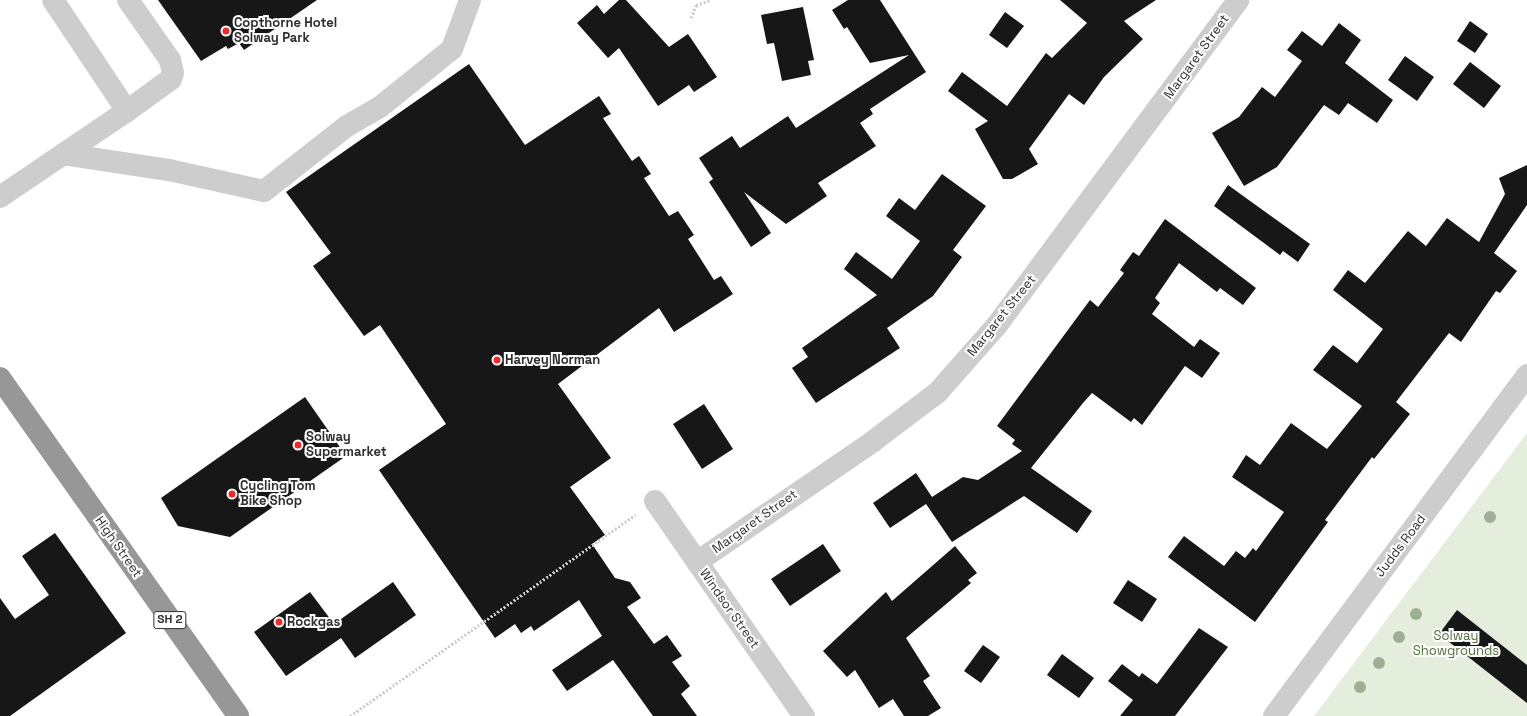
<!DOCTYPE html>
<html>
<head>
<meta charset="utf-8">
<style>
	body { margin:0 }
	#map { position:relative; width:1527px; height:716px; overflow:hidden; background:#fff; font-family:"Space Grotesk",sans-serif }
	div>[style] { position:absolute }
	.green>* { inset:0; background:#e5eedd }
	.building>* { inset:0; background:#171717 }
	.path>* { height:2.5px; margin-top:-1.25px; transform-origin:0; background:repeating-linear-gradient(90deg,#cdcdcd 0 2px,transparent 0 4px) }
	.minor>* { height:22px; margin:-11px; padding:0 11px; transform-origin:11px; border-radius:11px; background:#cdcdcd }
	.highway>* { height:22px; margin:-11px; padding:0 11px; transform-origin:11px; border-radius:11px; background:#979797 }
	.trees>* { width:12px; height:12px; margin:-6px; border-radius:50%; background:#9faf93 }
	.dots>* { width:11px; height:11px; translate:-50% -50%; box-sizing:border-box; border:2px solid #fff; border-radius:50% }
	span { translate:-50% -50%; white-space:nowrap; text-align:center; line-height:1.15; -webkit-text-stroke:4px #fff; paint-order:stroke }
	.shield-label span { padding:1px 3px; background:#fff; border:1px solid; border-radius:3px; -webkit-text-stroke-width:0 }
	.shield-label { font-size:12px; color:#303030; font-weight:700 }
	.poi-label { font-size:13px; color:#303030; font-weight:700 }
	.left { translate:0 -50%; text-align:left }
	.street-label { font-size:13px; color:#303030 }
	.park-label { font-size:13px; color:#506e3a }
</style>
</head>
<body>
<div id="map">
	<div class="green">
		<i style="clip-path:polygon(1527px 433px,1527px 716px,1314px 716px)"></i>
	</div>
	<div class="building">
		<i style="clip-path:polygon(158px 0,317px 0,244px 50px,239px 43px,228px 49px,226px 46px,201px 61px)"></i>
		<i style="clip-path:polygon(619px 0,626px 0,669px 47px,688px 34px,717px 77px,694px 92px,689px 85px,658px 106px,619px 48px,608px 58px,577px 23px,597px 5px,604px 14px)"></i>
		<i style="clip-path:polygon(848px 0,880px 0,926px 72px,870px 109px,873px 114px,860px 123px,876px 146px,818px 183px,827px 196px,786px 224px,744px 192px,771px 233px,751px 247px,709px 182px,713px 179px,699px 158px,732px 136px,740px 148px,788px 116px,796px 128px,909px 55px,870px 63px,847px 27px,844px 29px,832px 10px)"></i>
		<i style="clip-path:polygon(1060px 0,1156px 0,1124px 21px,1143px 39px,1104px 77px,1084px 105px,1069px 94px,1029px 149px,1038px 164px,1012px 179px,1003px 179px,975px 129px,988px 121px,948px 91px,962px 72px,1007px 106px,1046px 53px,1052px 58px,1087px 23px)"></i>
		<i style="clip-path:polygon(803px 7px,814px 60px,808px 61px,811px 75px,782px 81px,774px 43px,767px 44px,761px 15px)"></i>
		<i style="clip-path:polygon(1005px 12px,1024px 26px,1007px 48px,989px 35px)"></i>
		<i style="clip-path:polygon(1470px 21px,1488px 34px,1475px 53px,1457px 41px)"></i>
		<i style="clip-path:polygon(1339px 23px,1361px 40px,1345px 63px,1393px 100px,1377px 123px,1348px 103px,1339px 115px,1324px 105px,1277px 167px,1244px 186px,1212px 133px,1239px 117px,1262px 87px,1275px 97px,1302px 61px,1287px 50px,1302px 31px,1322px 46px)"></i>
		<i style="clip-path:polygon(1405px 56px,1434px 77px,1417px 101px,1388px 80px)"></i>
		<i style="clip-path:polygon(1470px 62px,1501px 86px,1484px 108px,1453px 84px)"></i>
		<i style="clip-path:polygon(469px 64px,525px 145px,599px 96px,611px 114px,603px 118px,632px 161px,639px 156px,651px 174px,644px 178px,669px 216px,678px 211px,694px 235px,688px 239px,714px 280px,721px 276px,733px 294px,674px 332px,659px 308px,558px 384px,611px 458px,570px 487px,605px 535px,592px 544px,615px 578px,630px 582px,641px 598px,627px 607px,654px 644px,667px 635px,682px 656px,672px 662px,690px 686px,681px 694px,697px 716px,653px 716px,613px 660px,567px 691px,552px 670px,602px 636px,579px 600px,534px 631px,531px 626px,521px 633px,515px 624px,495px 638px,379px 470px,446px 424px,380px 325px,364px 336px,313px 266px,331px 253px,286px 192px)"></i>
		<i style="clip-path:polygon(1527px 165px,1527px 205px,1494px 253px,1517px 271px,1500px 293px,1496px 291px,1461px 342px,1449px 333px,1396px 402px,1410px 414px,1374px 459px,1372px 457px,1325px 520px,1328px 522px,1255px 622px,1168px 557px,1184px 536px,1224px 566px,1236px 551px,1245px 558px,1253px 548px,1256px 551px,1284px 512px,1232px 477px,1246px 455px,1260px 465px,1291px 423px,1327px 449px,1362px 406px,1313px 370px,1333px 345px,1357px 363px,1383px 329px,1333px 290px,1348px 270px,1365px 283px,1408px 231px,1426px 246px,1447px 218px,1479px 242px,1505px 194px,1499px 178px)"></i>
		<i style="clip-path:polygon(942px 174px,986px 206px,953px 250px,962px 257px,933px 296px,887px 328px,900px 348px,816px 403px,792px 368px,808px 357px,802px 348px,877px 295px,844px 269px,856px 252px,892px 279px,920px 241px,886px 216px,899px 198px,915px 210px)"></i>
		<i style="clip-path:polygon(1228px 185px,1310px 244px,1298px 262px,1283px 251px,1280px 255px,1214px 206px)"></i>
		<i style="clip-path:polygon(1165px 219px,1256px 288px,1243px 305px,1220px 288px,1217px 292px,1179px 263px,1155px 298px,1160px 303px,1152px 314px,1194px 347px,1200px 339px,1220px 353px,1202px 378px,1185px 366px,1142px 425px,1134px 418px,1131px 422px,1092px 393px,1083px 403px,1031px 468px,1092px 511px,1077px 533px,1024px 496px,952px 542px,926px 504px,890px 528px,873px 503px,916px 473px,932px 497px,963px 477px,978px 480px,1022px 451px,1012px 444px,1015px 440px,997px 426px,1090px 300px,1098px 307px,1124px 273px,1120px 270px,1133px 252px,1139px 256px)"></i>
		<i style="clip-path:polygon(305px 397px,346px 456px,230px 537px,178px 526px,161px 498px)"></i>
		<i style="clip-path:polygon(704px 404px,733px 449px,702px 469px,673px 424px)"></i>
		<i style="clip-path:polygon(55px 533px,126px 633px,10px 716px,0 716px,0 598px,15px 619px,49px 595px,22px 556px)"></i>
		<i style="clip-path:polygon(823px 544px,841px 571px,790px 606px,771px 579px)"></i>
		<i style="clip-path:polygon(955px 546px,977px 573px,968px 580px,971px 583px,906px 638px,930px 676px,923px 681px,941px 708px,928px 716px,904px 716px,893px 699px,879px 708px,855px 670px,847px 677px,823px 651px,886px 592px,892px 601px)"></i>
		<i style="clip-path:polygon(1128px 580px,1157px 599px,1142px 622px,1113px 603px)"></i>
		<i style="clip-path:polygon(393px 582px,416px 615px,355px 658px,341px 638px,286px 676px,254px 632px,310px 592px,334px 624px)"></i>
		<i style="clip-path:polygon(1457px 610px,1527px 665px,1527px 703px,1439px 634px)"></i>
		<i style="clip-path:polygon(1199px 628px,1228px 647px,1175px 716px,1120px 716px,1133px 700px,1108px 681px,1122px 664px,1139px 677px,1142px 673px,1157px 684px)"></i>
		<i style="clip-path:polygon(983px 645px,1000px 657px,981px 683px,964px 671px)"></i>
		<i style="clip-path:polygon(1062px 654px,1094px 678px,1079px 698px,1047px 675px)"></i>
	</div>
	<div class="path">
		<i style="left:691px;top:18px;width:14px;rotate:-69deg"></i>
		<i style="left:696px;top:5px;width:15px;rotate:-20deg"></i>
		<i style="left:350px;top:716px;width:349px;rotate:-35.2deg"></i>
	</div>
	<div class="minor">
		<i style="left:127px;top:111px;width:54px;rotate:-36deg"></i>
		<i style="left:171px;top:79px;width:6px;rotate:-72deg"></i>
		<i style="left:173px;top:73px;width:13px;rotate:-103deg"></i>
		<i style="left:170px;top:60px;width:73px;rotate:-125deg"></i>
		<i style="left:63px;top:154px;width:107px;rotate:8.6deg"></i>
		<i style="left:169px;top:170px;width:97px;rotate:12.5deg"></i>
		<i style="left:264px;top:191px;width:105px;rotate:-38.1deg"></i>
		<i style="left:347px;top:126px;width:38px;rotate:-30deg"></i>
		<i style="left:380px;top:107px;width:92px;rotate:-38.9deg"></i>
		<i style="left:452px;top:49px;width:52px;rotate:-69.8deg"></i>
		<i style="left:0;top:197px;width:153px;rotate:-34.1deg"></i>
		<i style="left:127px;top:111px;width:133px;rotate:-123.7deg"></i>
		<i style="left:655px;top:501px;width:262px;rotate:55.3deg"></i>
		<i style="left:697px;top:562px;width:212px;rotate:-34.4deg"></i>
		<i style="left:872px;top:442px;width:83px;rotate:-37.1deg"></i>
		<i style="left:938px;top:392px;width:89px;rotate:-48.6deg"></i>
		<i style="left:997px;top:325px;width:405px;rotate:-53.4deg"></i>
		<i style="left:1274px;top:716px;width:425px;rotate:-53.4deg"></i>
	</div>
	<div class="highway">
		<i style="left:0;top:378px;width:413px;rotate:54.8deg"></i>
	</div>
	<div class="trees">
		<i style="left:1490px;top:517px"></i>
		<i style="left:1416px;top:614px"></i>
		<i style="left:1399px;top:637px"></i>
		<i style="left:1379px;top:663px"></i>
		<i style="left:1360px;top:687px"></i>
	</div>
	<div class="dots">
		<i style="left:226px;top:31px;background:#ee2a2e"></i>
		<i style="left:497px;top:360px;background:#ee2a2e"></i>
		<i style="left:298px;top:445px;background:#ee2a2e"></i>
		<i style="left:232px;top:494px;background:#ee2a2e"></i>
		<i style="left:279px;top:622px;background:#ee2a2e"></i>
	</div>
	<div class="shield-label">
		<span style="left:170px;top:620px">SH 2</span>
	</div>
	<div class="poi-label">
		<span class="left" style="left:234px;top:31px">Copthorne Hotel<br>Solway Park</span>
		<span class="left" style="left:505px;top:360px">Harvey Norman</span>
		<span class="left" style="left:306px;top:445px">Solway<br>Supermarket</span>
		<span class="left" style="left:240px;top:494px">Cycling Tom<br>Bike Shop</span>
		<span class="left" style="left:287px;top:622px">Rockgas</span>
	</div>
	<div class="street-label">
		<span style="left:1197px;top:57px;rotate:-54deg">Margaret Street</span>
		<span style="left:1002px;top:316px;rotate:-51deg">Margaret Street</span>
		<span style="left:755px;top:522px;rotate:-35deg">Margaret Street</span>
		<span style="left:1401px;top:546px;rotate:-53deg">Judds Road</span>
		<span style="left:118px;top:547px;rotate:55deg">High Street</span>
		<span style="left:729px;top:609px;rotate:55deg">Windsor Street</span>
	</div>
	<div class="park-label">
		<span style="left:1456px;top:644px">Solway<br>Showgrounds</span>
	</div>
</div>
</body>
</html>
